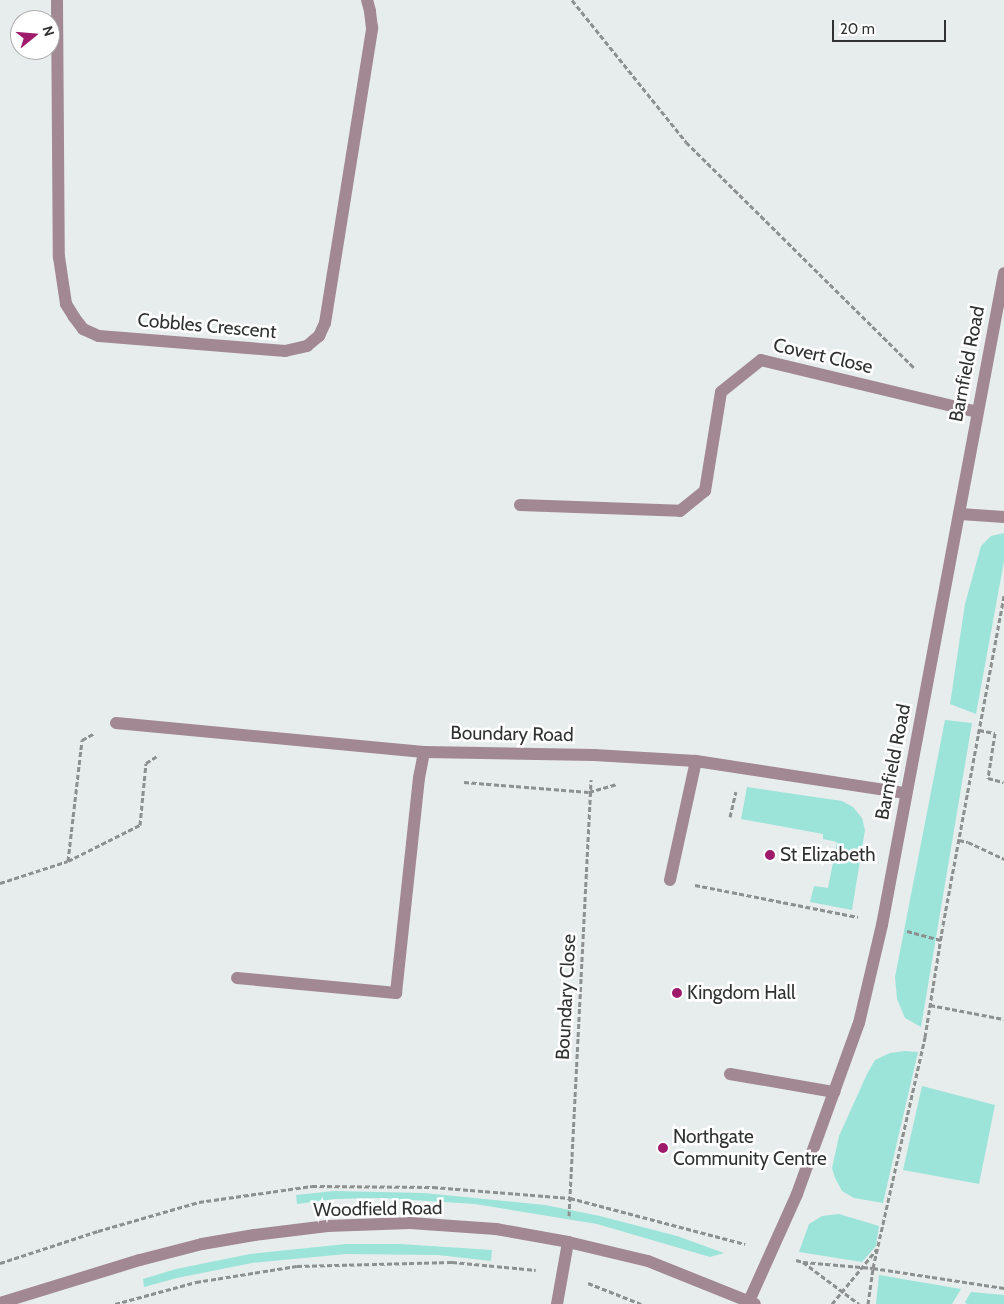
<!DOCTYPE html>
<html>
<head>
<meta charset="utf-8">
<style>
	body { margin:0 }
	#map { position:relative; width:1004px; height:1304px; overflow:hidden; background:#e7edec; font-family:Cabin,sans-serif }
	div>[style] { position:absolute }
	.green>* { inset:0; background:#9ce4da }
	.path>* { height:3px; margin-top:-1.5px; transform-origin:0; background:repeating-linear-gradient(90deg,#8c908f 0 5px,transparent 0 7.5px) }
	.minor>* { height:12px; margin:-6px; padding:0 6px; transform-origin:6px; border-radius:6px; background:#a18893 }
	.dots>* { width:14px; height:14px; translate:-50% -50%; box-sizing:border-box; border:2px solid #fff; border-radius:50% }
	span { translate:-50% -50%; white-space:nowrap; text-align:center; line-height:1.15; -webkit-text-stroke:5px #fff; paint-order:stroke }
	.street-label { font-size:19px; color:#303232 }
	.poi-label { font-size:19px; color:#303232 }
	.left { translate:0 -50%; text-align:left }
	.north { position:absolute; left:10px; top:10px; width:50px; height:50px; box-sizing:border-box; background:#fff; border:1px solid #acadad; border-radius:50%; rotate:73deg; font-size:14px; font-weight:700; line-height:20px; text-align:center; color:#303232 }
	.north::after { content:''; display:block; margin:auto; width:18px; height:22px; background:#9f1a6a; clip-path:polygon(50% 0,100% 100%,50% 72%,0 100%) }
	.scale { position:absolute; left:832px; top:20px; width:114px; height:22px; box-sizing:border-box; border:2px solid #303232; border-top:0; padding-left:6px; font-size:15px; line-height:18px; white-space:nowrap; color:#303232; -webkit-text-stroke:4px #fff; paint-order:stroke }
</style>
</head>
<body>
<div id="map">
	<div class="green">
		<i style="clip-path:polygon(1004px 533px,1004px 561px,976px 714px,950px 704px,965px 604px,981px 546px,991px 536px)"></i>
		<i style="clip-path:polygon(945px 720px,972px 723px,921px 1027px,905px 1018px,897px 999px,895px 977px)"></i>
		<i style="clip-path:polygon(747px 787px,842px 801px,853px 807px,862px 818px,865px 830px,852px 910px,810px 902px,814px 886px,828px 888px,837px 842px,823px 839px,823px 834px,741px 819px)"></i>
		<i style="clip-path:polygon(905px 1051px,918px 1052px,883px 1203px,854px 1198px,842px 1191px,835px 1178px,832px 1168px,839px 1136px,867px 1074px,875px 1060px,890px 1053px)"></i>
		<i style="clip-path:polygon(922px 1086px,995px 1105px,979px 1184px,903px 1170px)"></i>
		<i style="clip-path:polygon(334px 1191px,424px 1193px,545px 1205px,600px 1216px,677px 1236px,724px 1253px,710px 1257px,597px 1224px,475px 1204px,381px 1198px,335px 1199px,297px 1204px,296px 1195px)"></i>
		<i style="clip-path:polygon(839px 1214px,879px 1226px,876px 1246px,862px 1262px,799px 1252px,809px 1224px,822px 1216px)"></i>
		<i style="clip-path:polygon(346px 1244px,400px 1244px,492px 1250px,491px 1261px,438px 1255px,346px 1254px,252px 1263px,177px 1278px,144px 1287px,143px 1279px,176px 1269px,250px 1254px)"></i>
		<i style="clip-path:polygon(879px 1275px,961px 1289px,952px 1304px,876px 1304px)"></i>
		<i style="clip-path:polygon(971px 1292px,1004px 1295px,1004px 1304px,967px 1304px,965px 1302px)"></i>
	</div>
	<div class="path">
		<i style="left:572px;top:0;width:182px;rotate:51.2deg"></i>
		<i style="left:686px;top:142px;width:322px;rotate:44.7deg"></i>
		<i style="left:979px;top:730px;width:16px;rotate:11deg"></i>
		<i style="left:995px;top:733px;width:46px;rotate:98.8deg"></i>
		<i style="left:988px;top:778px;width:16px;rotate:15deg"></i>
		<i style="left:464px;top:782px;width:125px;rotate:4.6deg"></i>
		<i style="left:589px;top:792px;width:29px;rotate:-16deg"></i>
		<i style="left:730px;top:817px;width:26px;rotate:-77deg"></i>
		<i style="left:959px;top:840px;width:9px;rotate:13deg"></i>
		<i style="left:968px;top:842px;width:40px;rotate:25deg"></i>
		<i style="left:68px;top:861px;width:80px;rotate:-26.6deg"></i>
		<i style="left:140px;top:825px;width:62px;rotate:-84.5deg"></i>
		<i style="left:146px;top:763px;width:15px;rotate:-32deg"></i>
		<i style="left:0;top:883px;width:71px;rotate:-17.9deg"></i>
		<i style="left:68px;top:861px;width:122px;rotate:-83.4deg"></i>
		<i style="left:82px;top:740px;width:13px;rotate:-29deg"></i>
		<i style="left:695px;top:885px;width:166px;rotate:11.1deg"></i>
		<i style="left:907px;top:931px;width:35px;rotate:15deg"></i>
		<i style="left:930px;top:1005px;width:75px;rotate:10.7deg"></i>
		<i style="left:569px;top:1216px;width:437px;rotate:-87.1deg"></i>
		<i style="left:796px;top:1260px;width:7px;rotate:16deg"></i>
		<i style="left:803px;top:1262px;width:70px;rotate:36.9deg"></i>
		<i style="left:803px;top:1262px;width:70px;rotate:4.9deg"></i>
		<i style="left:873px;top:1268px;width:133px;rotate:8.7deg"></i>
		<i style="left:0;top:1263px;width:103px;rotate:-18.1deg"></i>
		<i style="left:98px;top:1231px;width:105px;rotate:-16deg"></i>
		<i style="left:199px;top:1202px;width:114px;rotate:-8.1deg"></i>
		<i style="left:312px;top:1186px;width:121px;rotate:0.5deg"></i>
		<i style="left:433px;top:1187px;width:137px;rotate:4.6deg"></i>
		<i style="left:570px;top:1198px;width:181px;rotate:14.7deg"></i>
		<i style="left:588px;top:1283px;width:57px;rotate:21.6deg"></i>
		<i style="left:115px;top:1304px;width:84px;rotate:-15.2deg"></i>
		<i style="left:196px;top:1282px;width:102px;rotate:-9deg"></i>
		<i style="left:297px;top:1266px;width:155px;rotate:-1.5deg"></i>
		<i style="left:452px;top:1262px;width:84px;rotate:5.4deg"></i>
		<i style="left:832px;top:1304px;width:71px;rotate:-50.7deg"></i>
		<i style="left:868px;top:1304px;width:36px;rotate:-82deg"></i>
		<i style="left:873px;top:1268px;width:237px;rotate:-77.3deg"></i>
		<i style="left:925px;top:1037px;width:113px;rotate:-80.9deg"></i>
		<i style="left:943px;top:925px;width:335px;rotate:-79.5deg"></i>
	</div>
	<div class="minor">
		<i style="left:57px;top:0;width:257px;rotate:89.6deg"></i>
		<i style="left:59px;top:257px;width:48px;rotate:81.5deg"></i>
		<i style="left:66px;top:304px;width:15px;rotate:58deg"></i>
		<i style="left:74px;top:317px;width:15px;rotate:53deg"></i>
		<i style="left:83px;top:329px;width:17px;rotate:24deg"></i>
		<i style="left:99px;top:336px;width:187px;rotate:4.6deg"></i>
		<i style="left:285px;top:351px;width:23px;rotate:-13deg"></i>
		<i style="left:307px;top:346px;width:16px;rotate:-40deg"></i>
		<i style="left:319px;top:336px;width:14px;rotate:-65deg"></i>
		<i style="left:325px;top:323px;width:299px;rotate:-80.9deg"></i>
		<i style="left:372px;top:28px;width:17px;rotate:-97deg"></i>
		<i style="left:370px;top:11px;width:11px;rotate:-105deg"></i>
		<i style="left:520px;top:505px;width:160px;rotate:2.1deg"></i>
		<i style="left:680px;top:511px;width:32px;rotate:-39deg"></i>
		<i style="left:705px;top:491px;width:100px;rotate:-80.8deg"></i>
		<i style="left:721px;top:392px;width:51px;rotate:-38.7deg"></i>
		<i style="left:761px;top:360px;width:222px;rotate:13.5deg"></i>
		<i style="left:960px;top:514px;width:44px;rotate:3.9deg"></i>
		<i style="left:116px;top:723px;width:309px;rotate:5.4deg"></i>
		<i style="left:424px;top:752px;width:170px;rotate:1deg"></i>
		<i style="left:594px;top:755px;width:102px;rotate:3.4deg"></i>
		<i style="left:696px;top:761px;width:212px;rotate:8.7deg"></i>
		<i style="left:670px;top:880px;width:122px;rotate:-77.7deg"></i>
		<i style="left:237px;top:978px;width:160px;rotate:5.4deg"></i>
		<i style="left:396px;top:993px;width:216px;rotate:-83.9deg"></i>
		<i style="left:419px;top:778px;width:26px;rotate:-79deg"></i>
		<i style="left:730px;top:1074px;width:106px;rotate:9.8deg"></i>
		<i style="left:749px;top:1301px;width:117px;rotate:-65.8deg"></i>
		<i style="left:797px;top:1194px;width:182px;rotate:-70.1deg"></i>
		<i style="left:859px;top:1023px;width:101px;rotate:-76.8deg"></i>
		<i style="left:882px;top:925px;width:663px;rotate:-79.4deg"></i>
		<i style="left:0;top:1303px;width:146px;rotate:-17.1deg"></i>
		<i style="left:140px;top:1260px;width:64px;rotate:-14.5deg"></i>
		<i style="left:202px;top:1244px;width:53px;rotate:-9.8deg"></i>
		<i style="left:254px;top:1235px;width:74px;rotate:-7deg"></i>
		<i style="left:327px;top:1226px;width:83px;rotate:-2.1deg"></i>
		<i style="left:410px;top:1223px;width:86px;rotate:4deg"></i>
		<i style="left:496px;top:1229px;width:73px;rotate:10.2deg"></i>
		<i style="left:568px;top:1242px;width:82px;rotate:13.4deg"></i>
		<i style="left:648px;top:1261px;width:115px;rotate:21.9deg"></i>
		<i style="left:557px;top:1304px;width:63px;rotate:-79.9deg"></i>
	</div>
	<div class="dots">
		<i style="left:770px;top:855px;background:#9f1a6a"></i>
		<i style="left:677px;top:993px;background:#9f1a6a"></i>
		<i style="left:663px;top:1148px;background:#9f1a6a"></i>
	</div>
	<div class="street-label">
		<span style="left:207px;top:326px;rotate:5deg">Cobbles Crescent</span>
		<span style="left:823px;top:356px;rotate:13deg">Covert Close</span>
		<span style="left:967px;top:364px;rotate:-79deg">Barnfield Road</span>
		<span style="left:512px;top:734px;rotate:1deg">Boundary Road</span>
		<span style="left:893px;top:762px;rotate:-79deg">Barnfield Road</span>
		<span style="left:566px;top:997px;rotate:-87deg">Boundary Close</span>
		<span style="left:378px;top:1209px;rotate:-1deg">Woodfield Road</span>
	</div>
	<div class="poi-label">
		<span class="left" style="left:780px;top:855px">St Elizabeth</span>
		<span class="left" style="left:687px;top:993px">Kingdom Hall</span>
		<span class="left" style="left:673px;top:1148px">Northgate<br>Community Centre</span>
	</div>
	<div class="north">N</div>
	<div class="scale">20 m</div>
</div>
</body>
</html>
